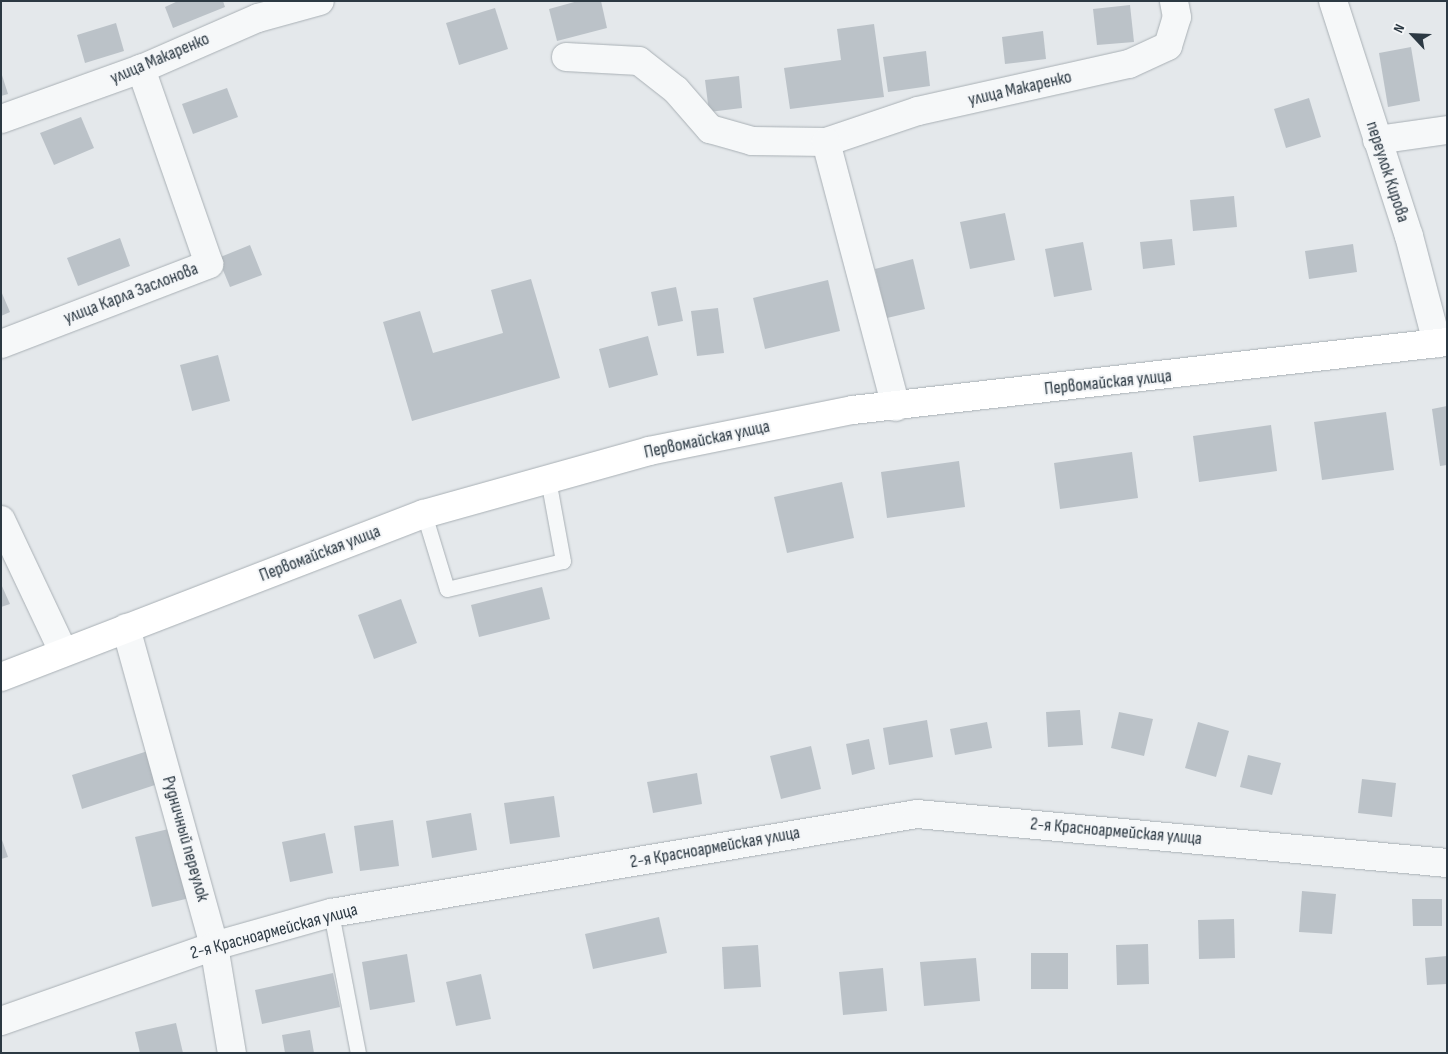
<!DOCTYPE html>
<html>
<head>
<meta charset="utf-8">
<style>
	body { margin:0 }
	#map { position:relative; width:1448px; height:1054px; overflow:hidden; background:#e4e8eb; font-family:"Sofia Sans Condensed",sans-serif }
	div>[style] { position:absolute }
	.building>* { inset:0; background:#bbc2c8 }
	.roads { filter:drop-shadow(0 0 1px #a9b0b5) drop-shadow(0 0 1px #a9b0b5) }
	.lane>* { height:15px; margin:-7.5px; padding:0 7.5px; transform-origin:7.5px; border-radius:7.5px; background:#f6f8f9 }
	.street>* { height:28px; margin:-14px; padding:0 14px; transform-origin:14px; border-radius:14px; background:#f6f8f9 }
	.secondary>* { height:28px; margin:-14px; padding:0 14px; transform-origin:14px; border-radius:14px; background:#fff }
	span { translate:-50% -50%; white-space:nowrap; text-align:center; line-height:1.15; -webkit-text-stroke:4px #f4f6f8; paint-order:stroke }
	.street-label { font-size:18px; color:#2c3943 }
	.frame { position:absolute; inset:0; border:2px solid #2c3943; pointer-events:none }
	.north { position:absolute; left:1388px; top:10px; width:50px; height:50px; -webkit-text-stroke:4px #f4f6f8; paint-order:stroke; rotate:295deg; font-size:14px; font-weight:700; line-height:20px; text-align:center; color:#2c3943 }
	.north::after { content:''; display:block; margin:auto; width:18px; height:22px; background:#2c3943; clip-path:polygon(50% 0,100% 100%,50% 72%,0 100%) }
</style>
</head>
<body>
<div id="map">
	<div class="building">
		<i style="clip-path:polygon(178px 1px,223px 1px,225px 7px,173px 28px,165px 7px)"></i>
		<i style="clip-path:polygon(578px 1px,601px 1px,607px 28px,557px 41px,549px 9px)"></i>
		<i style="clip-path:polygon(1130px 5px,1134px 42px,1097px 45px,1093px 9px)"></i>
		<i style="clip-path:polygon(495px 8px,508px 49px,459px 65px,446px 23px)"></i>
		<i style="clip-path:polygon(116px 23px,124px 51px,85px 63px,77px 35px)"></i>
		<i style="clip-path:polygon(874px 24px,884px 97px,790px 109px,784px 68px,841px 60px,837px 29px)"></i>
		<i style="clip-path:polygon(1043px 31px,1046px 59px,1005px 64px,1002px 37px)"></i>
		<i style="clip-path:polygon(1411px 47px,1420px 101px,1388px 107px,1379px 53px)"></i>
		<i style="clip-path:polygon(926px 51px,930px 86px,888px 92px,883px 57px)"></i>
		<i style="clip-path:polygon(1px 72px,8px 94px,1px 96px)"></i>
		<i style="clip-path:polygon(739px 76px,742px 108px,709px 112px,705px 80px)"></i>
		<i style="clip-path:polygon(227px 88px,238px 117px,193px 134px,182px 104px)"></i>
		<i style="clip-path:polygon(1309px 98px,1321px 137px,1286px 148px,1274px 109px)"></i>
		<i style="clip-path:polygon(81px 117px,94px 148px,54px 165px,40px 133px)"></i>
		<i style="clip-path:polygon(1234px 196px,1237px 227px,1193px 231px,1190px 200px)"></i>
		<i style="clip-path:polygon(1005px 213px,1015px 260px,970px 269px,960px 222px)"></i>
		<i style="clip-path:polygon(120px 238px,130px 266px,78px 286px,67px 258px)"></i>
		<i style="clip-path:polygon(1172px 239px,1175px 265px,1143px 269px,1140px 242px)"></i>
		<i style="clip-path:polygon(1083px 242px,1092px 290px,1054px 297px,1045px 249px)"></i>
		<i style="clip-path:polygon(1353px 244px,1357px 272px,1309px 279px,1305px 251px)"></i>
		<i style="clip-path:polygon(250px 245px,262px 275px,230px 287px,218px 258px)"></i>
		<i style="clip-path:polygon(913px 259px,925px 309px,887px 318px,875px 269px)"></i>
		<i style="clip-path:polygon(531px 279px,560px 378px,412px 421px,383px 322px,420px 311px,433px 353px,503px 333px,491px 290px)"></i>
		<i style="clip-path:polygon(828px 280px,840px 331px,765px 349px,753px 298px)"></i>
		<i style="clip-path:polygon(676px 287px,683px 321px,658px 326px,651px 292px)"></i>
		<i style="clip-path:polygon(1px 291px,10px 312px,1px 316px)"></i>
		<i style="clip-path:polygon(718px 308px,724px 353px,697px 356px,691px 311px)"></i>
		<i style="clip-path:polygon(648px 336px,658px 375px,609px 388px,599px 349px)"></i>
		<i style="clip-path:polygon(218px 355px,230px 401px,192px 411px,180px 365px)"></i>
		<i style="clip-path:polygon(1447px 406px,1447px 465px,1440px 466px,1432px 409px)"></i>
		<i style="clip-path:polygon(1386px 412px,1394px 470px,1322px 480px,1314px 422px)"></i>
		<i style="clip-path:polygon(1271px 425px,1277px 471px,1199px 482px,1193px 436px)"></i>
		<i style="clip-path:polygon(1132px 452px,1138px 498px,1060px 509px,1054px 463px)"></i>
		<i style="clip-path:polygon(959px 461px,965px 507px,887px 518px,881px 472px)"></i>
		<i style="clip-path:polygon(842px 482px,854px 538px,787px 553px,774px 497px)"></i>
		<i style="clip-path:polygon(1px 584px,10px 604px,1px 607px)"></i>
		<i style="clip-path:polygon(542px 587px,550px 619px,479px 637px,471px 605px)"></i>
		<i style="clip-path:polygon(401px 599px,417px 643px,374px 659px,358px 615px)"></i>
		<i style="clip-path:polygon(1080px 710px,1083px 745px,1048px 747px,1046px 712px)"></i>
		<i style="clip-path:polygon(1119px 712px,1153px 719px,1144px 756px,1111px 748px)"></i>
		<i style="clip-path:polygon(927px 720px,933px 757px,889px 765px,883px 728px)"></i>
		<i style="clip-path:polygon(987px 722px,992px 748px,955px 755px,950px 729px)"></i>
		<i style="clip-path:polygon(1198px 722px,1229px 731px,1216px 777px,1185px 768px)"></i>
		<i style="clip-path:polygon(869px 739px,875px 769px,852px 775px,846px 744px)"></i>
		<i style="clip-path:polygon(811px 746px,821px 789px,781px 799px,770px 756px)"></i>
		<i style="clip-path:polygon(151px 750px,161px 783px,82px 809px,72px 775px)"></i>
		<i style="clip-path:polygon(1248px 755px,1281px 763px,1272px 795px,1240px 787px)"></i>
		<i style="clip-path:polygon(697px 773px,702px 804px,653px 813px,647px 782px)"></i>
		<i style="clip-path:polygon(1362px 779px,1396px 783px,1392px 817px,1358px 813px)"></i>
		<i style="clip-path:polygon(554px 796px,560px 837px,510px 844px,504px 803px)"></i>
		<i style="clip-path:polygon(471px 813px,477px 850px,432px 858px,426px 821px)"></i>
		<i style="clip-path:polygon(393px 820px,399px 866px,360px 871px,354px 826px)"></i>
		<i style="clip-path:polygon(177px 827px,194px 897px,152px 907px,135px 837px)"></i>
		<i style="clip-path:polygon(325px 833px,333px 873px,290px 882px,282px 842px)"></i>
		<i style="clip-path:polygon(1px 837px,8px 857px,1px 859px)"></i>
		<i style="clip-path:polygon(1302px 891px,1336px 894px,1332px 934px,1299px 932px)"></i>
		<i style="clip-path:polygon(1412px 899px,1442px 899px,1442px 926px,1413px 926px)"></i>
		<i style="clip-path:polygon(659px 917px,667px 953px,593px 969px,585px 934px)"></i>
		<i style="clip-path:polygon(1234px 919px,1235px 958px,1199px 959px,1198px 920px)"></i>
		<i style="clip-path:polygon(1148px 944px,1149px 984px,1117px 985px,1116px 945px)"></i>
		<i style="clip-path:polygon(758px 945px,761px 987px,724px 989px,722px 947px)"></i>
		<i style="clip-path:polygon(1031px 953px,1068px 953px,1068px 989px,1031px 989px)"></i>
		<i style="clip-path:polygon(407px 954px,415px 1002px,370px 1010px,362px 962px)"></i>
		<i style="clip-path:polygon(1447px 956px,1447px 984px,1427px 985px,1425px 958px)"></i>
		<i style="clip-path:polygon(976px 958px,980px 1001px,924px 1006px,920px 962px)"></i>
		<i style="clip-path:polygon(883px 968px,887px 1011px,843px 1015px,839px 972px)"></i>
		<i style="clip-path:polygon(333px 973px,340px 1007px,262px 1024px,255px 990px)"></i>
		<i style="clip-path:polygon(481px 974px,491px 1019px,456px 1026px,446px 982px)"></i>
		<i style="clip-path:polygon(176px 1023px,183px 1053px,140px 1053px,135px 1032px)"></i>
		<i style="clip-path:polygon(310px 1030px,314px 1053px,285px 1053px,282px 1035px)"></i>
	</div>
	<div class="roads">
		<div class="lane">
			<i style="left:424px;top:514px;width:78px;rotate:73deg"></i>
			<i style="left:447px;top:589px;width:119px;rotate:-13.6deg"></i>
			<i style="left:563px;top:561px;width:83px;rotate:-100.4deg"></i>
			<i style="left:331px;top:913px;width:143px;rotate:79.1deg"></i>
		</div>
		<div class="street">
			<i style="left:1333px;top:1px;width:247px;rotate:72.1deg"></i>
			<i style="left:1409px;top:236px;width:111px;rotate:75.3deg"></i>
			<i style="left:566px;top:57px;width:73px;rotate:3.1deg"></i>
			<i style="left:639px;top:61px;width:47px;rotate:38.1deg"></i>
			<i style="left:676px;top:90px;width:52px;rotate:48.9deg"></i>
			<i style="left:710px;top:129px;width:44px;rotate:15.9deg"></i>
			<i style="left:752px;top:141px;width:74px;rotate:0.8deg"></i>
			<i style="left:826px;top:142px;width:97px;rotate:-18.6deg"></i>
			<i style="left:918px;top:111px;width:216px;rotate:-12.6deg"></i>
			<i style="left:1129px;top:64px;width:43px;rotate:-24.8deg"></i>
			<i style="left:1168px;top:46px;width:30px;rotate:-73deg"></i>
			<i style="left:1177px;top:17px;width:16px;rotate:-101deg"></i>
			<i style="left:1px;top:119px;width:149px;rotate:-19.7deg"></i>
			<i style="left:141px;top:69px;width:128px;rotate:-23.6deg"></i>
			<i style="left:258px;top:18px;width:64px;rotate:-15.3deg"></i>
			<i style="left:1377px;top:140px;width:71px;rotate:-8.1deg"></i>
			<i style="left:826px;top:142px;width:274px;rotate:75.2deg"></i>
			<i style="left:1px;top:344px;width:223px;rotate:-21deg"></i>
			<i style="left:209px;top:264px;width:207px;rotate:-109.2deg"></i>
			<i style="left:1px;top:520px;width:145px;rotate:64.7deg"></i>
			<i style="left:126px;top:628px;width:330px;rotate:74.5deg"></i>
			<i style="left:214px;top:946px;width:109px;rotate:80.5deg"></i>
			<i style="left:1px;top:1021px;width:226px;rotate:-19.4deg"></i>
			<i style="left:214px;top:946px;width:122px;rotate:-15.8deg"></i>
			<i style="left:331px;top:913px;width:594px;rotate:-9.59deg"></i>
			<i style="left:917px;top:814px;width:532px;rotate:5.28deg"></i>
		</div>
		<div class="secondary">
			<i style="left:1px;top:677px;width:453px;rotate:-21.1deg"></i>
			<i style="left:424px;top:514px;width:234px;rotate:-15.6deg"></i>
			<i style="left:649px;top:451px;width:208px;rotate:-11.4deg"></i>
			<i style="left:853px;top:410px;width:598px;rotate:-6.53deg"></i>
		</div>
	</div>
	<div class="street-label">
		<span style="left:160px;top:59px;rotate:-23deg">улица Макаренко</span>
		<span style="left:1020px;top:89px;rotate:-13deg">улица Макаренко</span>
		<span style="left:1387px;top:172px;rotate:72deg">переулок Кирова</span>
		<span style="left:131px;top:294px;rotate:-21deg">улица Карла Заслонова</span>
		<span style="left:1108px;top:383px;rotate:-6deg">Первомайская улица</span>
		<span style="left:707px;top:440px;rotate:-12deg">Первомайская улица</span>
		<span style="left:320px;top:554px;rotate:-21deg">Первомайская улица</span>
		<span style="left:1116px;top:832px;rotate:5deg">2-я Красноармейская улица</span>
		<span style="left:185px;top:839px;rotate:74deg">Рудничный переулок</span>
		<span style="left:715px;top:848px;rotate:-10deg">2-я Красноармейская улица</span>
		<span style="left:274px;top:932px;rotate:-15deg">2-я Красноармейская улица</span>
	</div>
	<div class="frame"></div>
	<div class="north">N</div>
</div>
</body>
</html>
